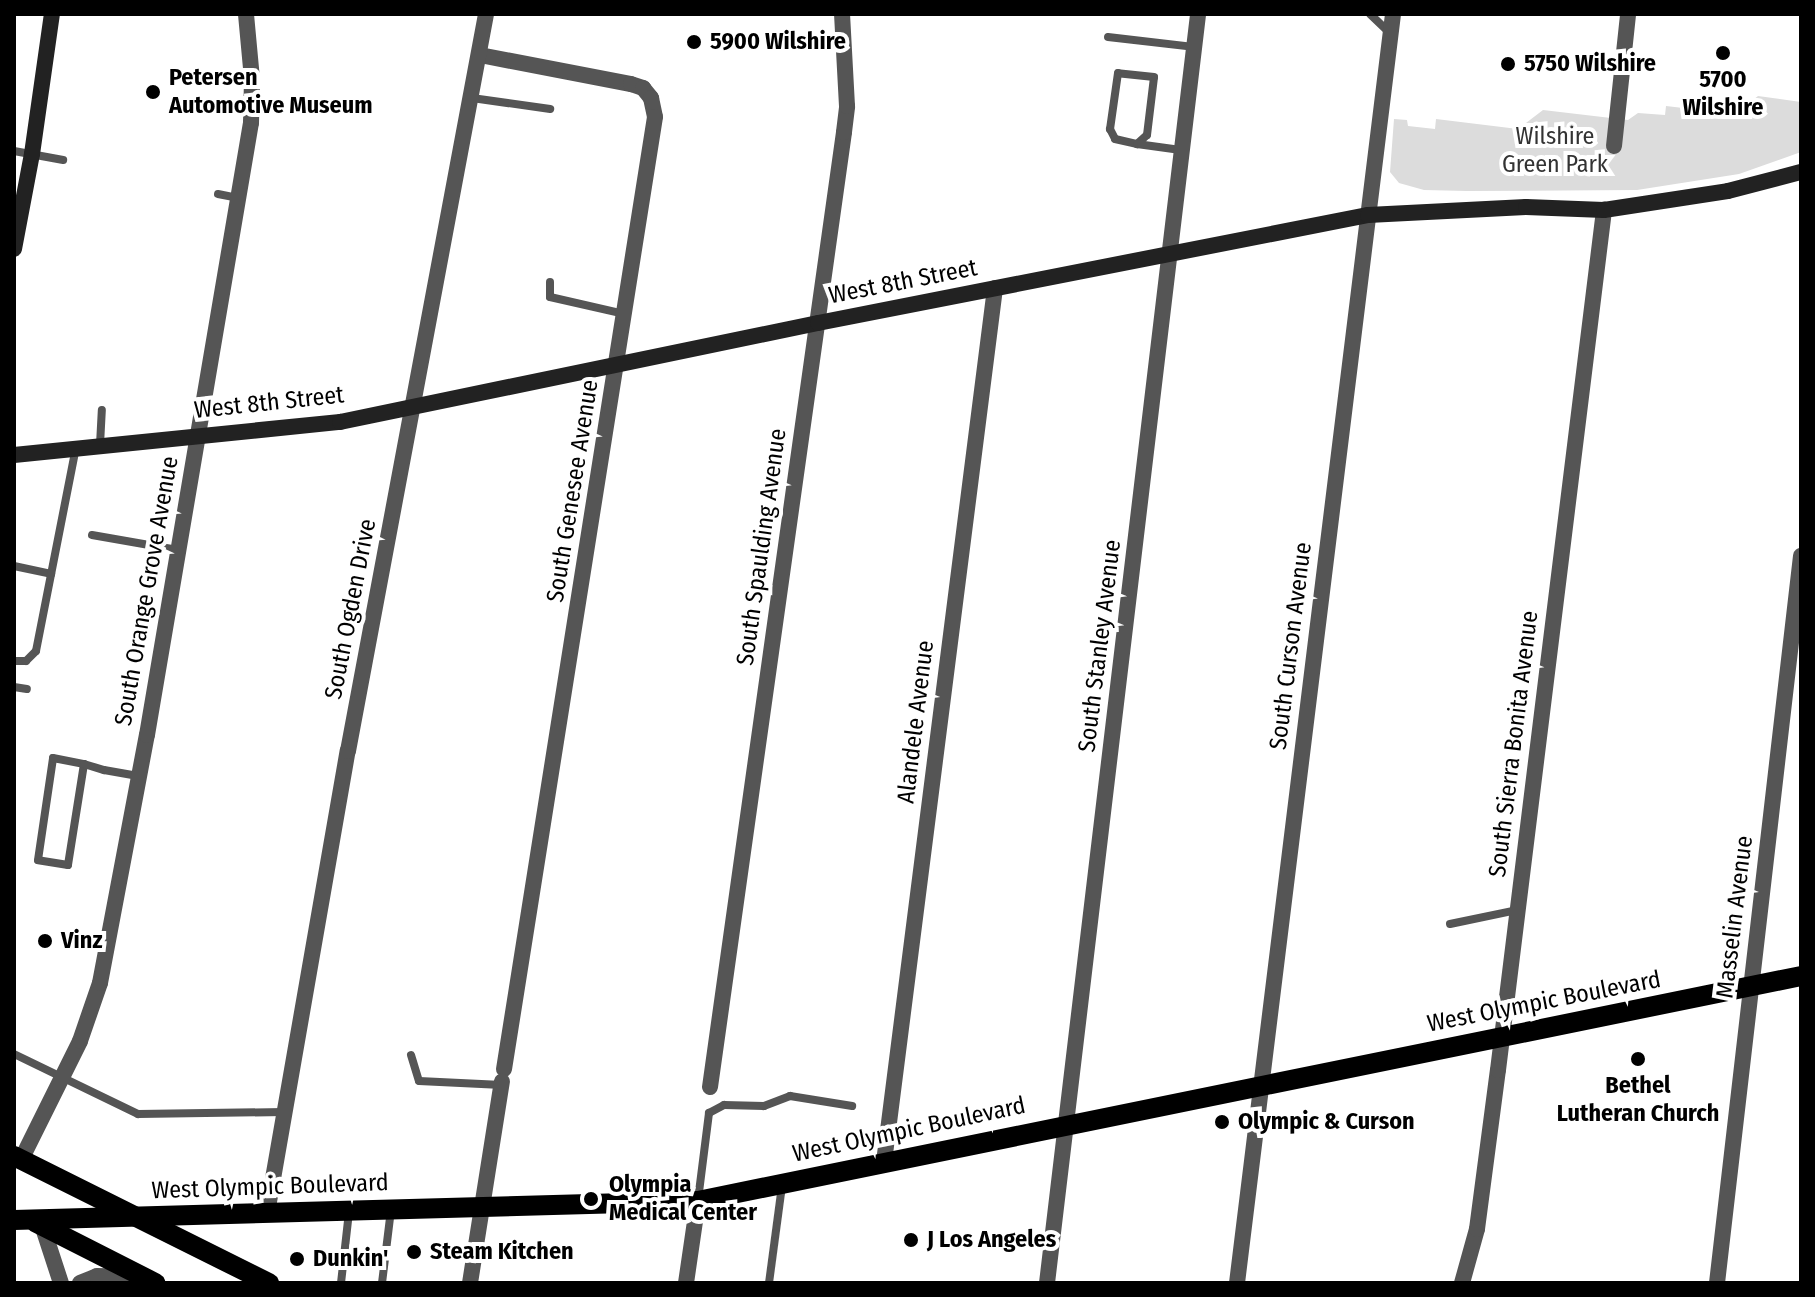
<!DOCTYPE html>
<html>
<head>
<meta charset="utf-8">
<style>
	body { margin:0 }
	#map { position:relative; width:1815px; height:1297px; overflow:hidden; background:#fff; font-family:"Fira Sans Condensed",sans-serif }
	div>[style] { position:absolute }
	.green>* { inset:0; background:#dcdcdc }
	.lane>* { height:8px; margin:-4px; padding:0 4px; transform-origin:4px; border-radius:4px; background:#555 }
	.street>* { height:16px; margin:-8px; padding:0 8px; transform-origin:8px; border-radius:8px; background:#555 }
	.secondary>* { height:16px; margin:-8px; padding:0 8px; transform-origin:8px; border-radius:8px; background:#222 }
	.primary>* { height:20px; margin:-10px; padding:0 10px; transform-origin:10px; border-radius:10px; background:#000 }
	.dots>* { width:22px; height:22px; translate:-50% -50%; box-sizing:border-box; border:4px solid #fff; border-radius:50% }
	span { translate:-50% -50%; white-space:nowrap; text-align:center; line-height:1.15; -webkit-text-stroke:8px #fff; paint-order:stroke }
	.poi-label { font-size:24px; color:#000; font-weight:700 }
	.left { translate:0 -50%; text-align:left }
	.park-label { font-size:24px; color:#333 }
	.street-label { font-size:24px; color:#000 }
	.frame { position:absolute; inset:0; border:16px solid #000; pointer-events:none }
</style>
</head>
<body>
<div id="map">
	<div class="green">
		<i style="clip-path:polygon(1758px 96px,1801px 102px,1801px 152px,1739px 174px,1637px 190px,1467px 191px,1424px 190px,1399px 183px,1390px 172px,1394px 119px,1407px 120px,1408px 126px,1435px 129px,1436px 119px,1518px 129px,1543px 110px,1628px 120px,1638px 113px,1665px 115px,1666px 106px,1735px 114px)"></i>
	</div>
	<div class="lane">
		<i style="left:1370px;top:14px;width:28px;rotate:44deg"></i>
		<i style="left:1108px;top:37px;width:88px;rotate:6.6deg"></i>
		<i style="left:472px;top:98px;width:79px;rotate:8deg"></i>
		<i style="left:1137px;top:144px;width:13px;rotate:-42deg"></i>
		<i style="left:1147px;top:135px;width:58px;rotate:-83.1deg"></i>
		<i style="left:1154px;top:77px;width:36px;rotate:-174deg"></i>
		<i style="left:1118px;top:73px;width:57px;rotate:98.1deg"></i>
		<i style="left:1110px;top:129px;width:11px;rotate:63deg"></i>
		<i style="left:1115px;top:139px;width:23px;rotate:13deg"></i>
		<i style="left:1137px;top:144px;width:44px;rotate:7.8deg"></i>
		<i style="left:14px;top:151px;width:50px;rotate:10.4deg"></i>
		<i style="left:218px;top:194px;width:20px;rotate:11deg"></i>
		<i style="left:550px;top:282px;width:15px;rotate:90deg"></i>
		<i style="left:550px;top:297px;width:77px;rotate:12.8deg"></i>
		<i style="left:100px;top:445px;width:35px;rotate:-87deg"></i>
		<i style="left:92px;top:535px;width:87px;rotate:9.9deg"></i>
		<i style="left:14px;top:566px;width:38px;rotate:12deg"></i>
		<i style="left:14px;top:661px;width:12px"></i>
		<i style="left:26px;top:661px;width:14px;rotate:-45deg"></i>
		<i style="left:36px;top:651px;width:207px;rotate:-78.9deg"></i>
		<i style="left:14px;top:687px;width:13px;rotate:9deg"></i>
		<i style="left:84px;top:764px;width:102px;rotate:99deg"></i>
		<i style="left:68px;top:865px;width:30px;rotate:-171deg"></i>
		<i style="left:38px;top:860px;width:103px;rotate:-81.6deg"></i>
		<i style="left:53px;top:758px;width:32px;rotate:11deg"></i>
		<i style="left:84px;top:764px;width:21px;rotate:17deg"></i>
		<i style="left:104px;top:770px;width:36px;rotate:10deg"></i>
		<i style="left:1450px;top:924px;width:68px;rotate:-11.8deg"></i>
		<i style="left:14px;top:1054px;width:138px;rotate:25.8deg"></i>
		<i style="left:138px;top:1114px;width:146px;rotate:-0.8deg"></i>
		<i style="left:411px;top:1055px;width:27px;rotate:73deg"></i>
		<i style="left:419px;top:1081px;width:83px;rotate:2.8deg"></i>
		<i style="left:698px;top:1200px;width:88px;rotate:-82.8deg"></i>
		<i style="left:709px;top:1113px;width:17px;rotate:-28deg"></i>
		<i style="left:724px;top:1105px;width:40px;rotate:1.4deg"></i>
		<i style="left:764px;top:1106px;width:28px;rotate:-21deg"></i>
		<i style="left:790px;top:1096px;width:63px;rotate:9.2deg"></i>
		<i style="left:341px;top:1283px;width:71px;rotate:-83.6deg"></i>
		<i style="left:382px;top:1283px;width:74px;rotate:-83deg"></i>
		<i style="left:769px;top:1283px;width:99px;rotate:-82.4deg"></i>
	</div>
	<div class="street">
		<i style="left:480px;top:55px;width:154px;rotate:10.9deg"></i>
		<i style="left:631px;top:84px;width:13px;rotate:18deg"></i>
		<i style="left:643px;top:88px;width:13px;rotate:51deg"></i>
		<i style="left:651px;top:98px;width:19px;rotate:78deg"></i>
		<i style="left:655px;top:117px;width:964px;rotate:99.01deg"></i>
		<i style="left:1614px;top:146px;width:133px;rotate:-83.9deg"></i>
		<i style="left:710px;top:1087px;width:964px;rotate:-82.01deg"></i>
		<i style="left:844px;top:132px;width:26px;rotate:-83deg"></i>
		<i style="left:847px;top:106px;width:92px;rotate:-93.1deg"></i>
		<i style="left:21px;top:1160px;width:133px;rotate:-63.6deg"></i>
		<i style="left:80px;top:1041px;width:61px;rotate:-71deg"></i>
		<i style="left:100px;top:983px;width:252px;rotate:-79.3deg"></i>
		<i style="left:147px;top:735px;width:621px;rotate:-80.36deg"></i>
		<i style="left:251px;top:123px;width:44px;rotate:-88.7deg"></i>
		<i style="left:252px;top:79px;width:65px;rotate:-95.3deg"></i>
		<i style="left:884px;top:1162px;width:881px;rotate:-82.76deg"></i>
		<i style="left:267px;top:1213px;width:469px;rotate:-80.1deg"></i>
		<i style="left:348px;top:751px;width:750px;rotate:-79.39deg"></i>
		<i style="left:42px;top:1225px;width:61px;rotate:71.9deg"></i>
		<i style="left:80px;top:1283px;width:18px;rotate:-22deg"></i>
		<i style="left:97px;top:1276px;width:40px;rotate:1.4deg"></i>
		<i style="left:470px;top:1283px;width:204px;rotate:-81deg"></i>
		<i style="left:686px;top:1283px;width:83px;rotate:-81.7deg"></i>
		<i style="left:1047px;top:1283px;width:1278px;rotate:-83.21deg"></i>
		<i style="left:1237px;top:1283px;width:1279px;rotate:-82.99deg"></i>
		<i style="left:1462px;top:1283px;width:56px;rotate:-74.5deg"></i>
		<i style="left:1477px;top:1229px;width:160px;rotate:-82.5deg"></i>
		<i style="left:1498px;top:1070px;width:867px;rotate:-82.97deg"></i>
		<i style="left:1717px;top:1283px;width:732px;rotate:-83.41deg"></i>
	</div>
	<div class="secondary">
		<i style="left:14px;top:249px;width:97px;rotate:-79.3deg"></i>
		<i style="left:32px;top:154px;width:141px;rotate:-81.9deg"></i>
		<i style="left:14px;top:455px;width:328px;rotate:-5.8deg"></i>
		<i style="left:340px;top:422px;width:488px;rotate:-11.7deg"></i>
		<i style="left:818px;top:323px;width:561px;rotate:-11.11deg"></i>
		<i style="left:1368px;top:215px;width:158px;rotate:-2.9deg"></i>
		<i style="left:1526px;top:207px;width:78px;rotate:2.2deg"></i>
		<i style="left:1604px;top:210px;width:125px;rotate:-8.7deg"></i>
		<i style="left:1728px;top:191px;width:75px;rotate:-14.6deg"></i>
	</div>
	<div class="primary">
		<i style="left:14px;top:1156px;width:285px;rotate:26.5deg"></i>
		<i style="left:14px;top:1220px;width:684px;rotate:-1.59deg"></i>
		<i style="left:698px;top:1201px;width:1126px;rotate:-11.53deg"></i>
		<i style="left:35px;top:1222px;width:135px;rotate:26.9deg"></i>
	</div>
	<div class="dots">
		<i style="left:694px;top:42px;background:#000"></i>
		<i style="left:1723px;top:53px;background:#000"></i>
		<i style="left:1508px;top:64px;background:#000"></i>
		<i style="left:153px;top:92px;background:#000"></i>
		<i style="left:45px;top:941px;background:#000"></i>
		<i style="left:1638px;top:1059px;background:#000"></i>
		<i style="left:1222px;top:1122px;background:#000"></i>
		<i style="left:591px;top:1199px;background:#000"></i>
		<i style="left:911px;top:1240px;background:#000"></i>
		<i style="left:414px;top:1252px;background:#000"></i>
		<i style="left:297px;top:1259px;background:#000"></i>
	</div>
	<div class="poi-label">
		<span class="left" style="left:710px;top:42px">5900 Wilshire</span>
		<span class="left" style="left:1524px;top:64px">5750 Wilshire</span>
		<span class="left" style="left:169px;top:92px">Petersen<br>Automotive Museum</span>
		<span style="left:1723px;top:94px">5700<br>Wilshire</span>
		<span class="left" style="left:61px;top:941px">Vinz</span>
		<span style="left:1638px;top:1100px">Bethel<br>Lutheran Church</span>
		<span class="left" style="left:1238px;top:1122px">Olympic &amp; Curson</span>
		<span class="left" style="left:609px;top:1199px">Olympia<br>Medical Center</span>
		<span class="left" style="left:927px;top:1240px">J Los Angeles</span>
		<span class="left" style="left:430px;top:1252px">Steam Kitchen</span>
		<span class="left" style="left:313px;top:1259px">Dunkin'</span>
	</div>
	<div class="park-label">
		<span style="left:1555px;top:151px">Wilshire<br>Green Park</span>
	</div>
	<div class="street-label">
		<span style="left:903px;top:282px;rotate:-11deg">West 8th Street</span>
		<span style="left:269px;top:403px;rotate:-6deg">West 8th Street</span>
		<span style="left:573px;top:491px;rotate:-81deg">South Genesee Avenue</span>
		<span style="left:762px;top:547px;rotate:-82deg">South Spaulding Avenue</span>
		<span style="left:147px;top:591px;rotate:-80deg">South Orange Grove Avenue</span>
		<span style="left:351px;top:609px;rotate:-79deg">South Ogden Drive</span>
		<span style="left:1100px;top:646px;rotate:-83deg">South Stanley Avenue</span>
		<span style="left:1291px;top:646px;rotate:-83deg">South Curson Avenue</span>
		<span style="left:916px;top:722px;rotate:-83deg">Alandele Avenue</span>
		<span style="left:1514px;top:744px;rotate:-83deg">South Sierra Bonita Avenue</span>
		<span style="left:1735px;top:917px;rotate:-83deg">Masselin Avenue</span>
		<span style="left:1544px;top:1002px;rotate:-11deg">West Olympic Boulevard</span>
		<span style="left:909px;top:1130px;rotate:-12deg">West Olympic Boulevard</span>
		<span style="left:270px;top:1187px;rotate:-2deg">West Olympic Boulevard</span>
	</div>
	<div class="frame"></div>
</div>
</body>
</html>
